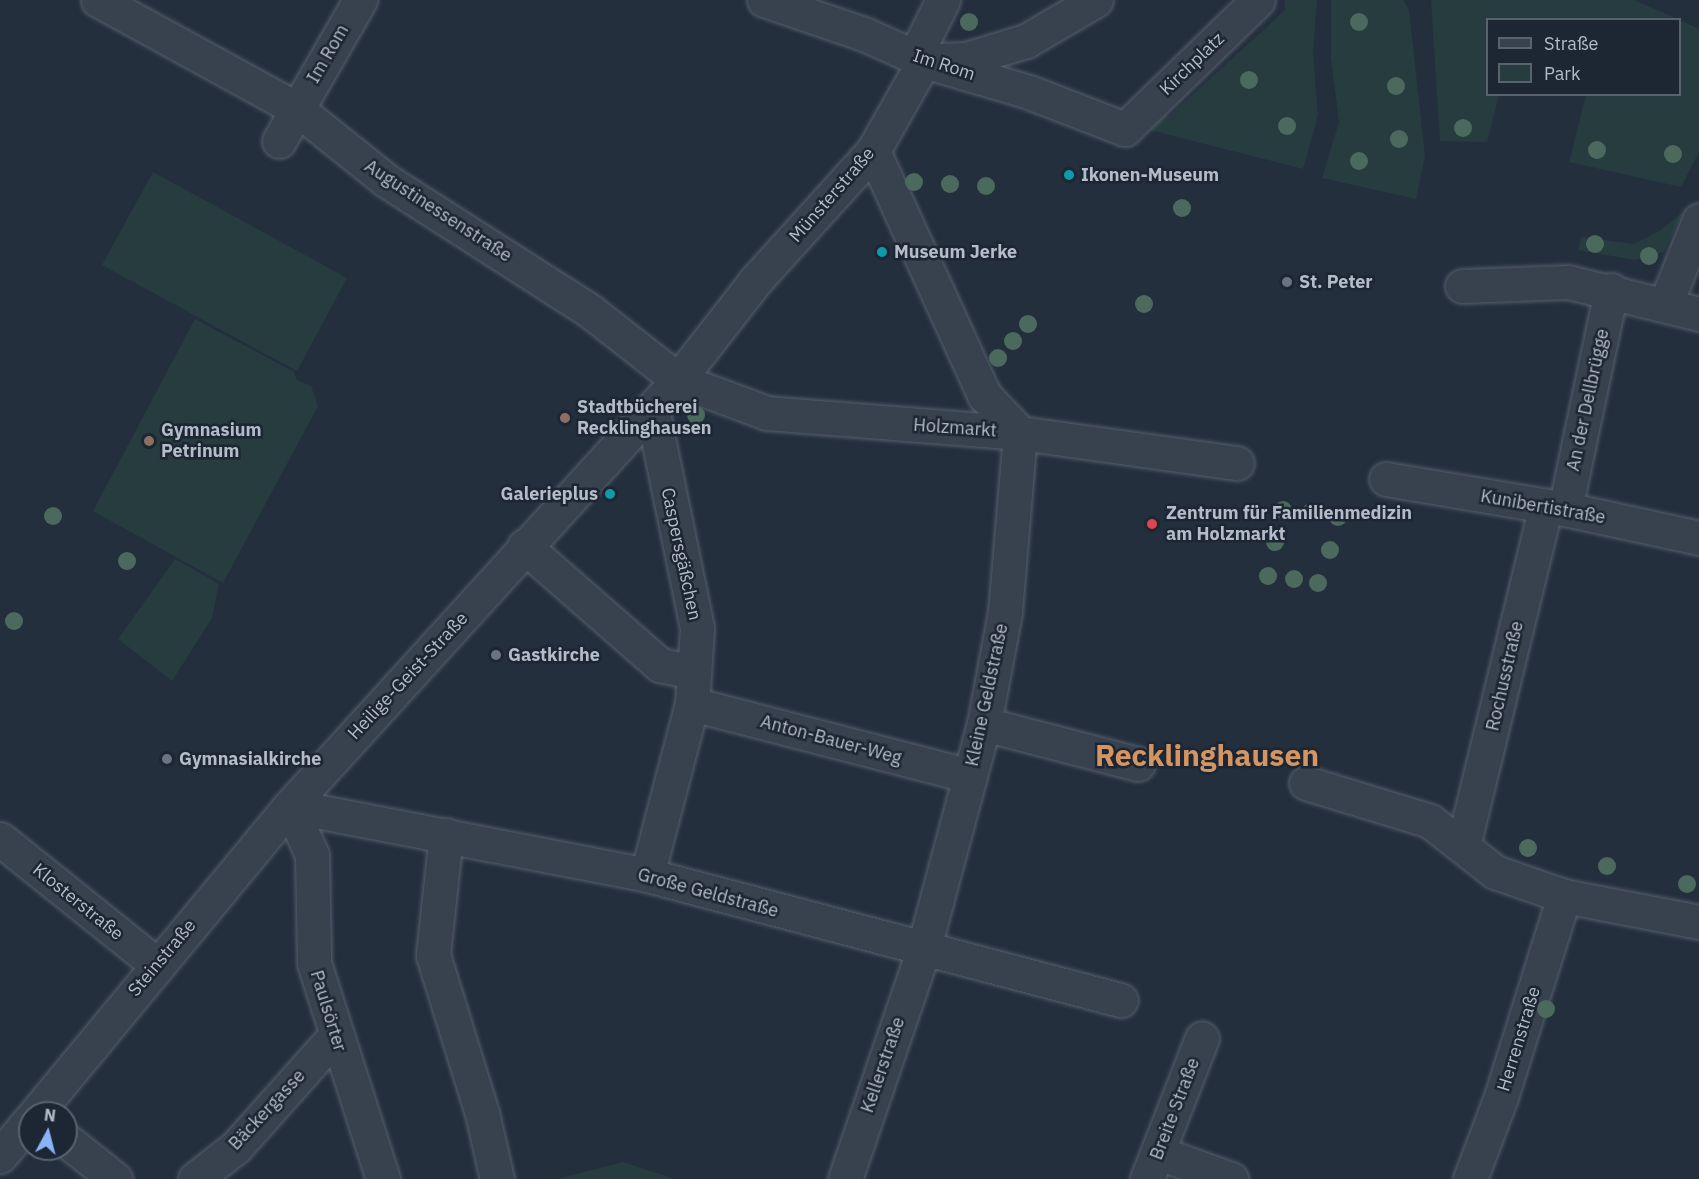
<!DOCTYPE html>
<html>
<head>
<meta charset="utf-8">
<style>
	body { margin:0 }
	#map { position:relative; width:1699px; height:1179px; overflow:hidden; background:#242f3e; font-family:"IBM Plex Sans",sans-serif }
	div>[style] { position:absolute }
	.green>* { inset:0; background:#263c3f }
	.roads { filter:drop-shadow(0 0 2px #565f6c) drop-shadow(0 0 2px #565f6c) }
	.minor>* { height:33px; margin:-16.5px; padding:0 16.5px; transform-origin:16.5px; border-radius:16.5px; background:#38414e }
	.trees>* { width:18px; height:18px; margin:-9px; border-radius:50%; background:#4b6a5d }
	.dots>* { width:16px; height:16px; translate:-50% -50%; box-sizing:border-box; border:3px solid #1d2633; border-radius:50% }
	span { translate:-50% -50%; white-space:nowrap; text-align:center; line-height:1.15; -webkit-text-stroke:5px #1d2633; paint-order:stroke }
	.street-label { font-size:18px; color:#b4bcc9 }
	.poi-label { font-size:18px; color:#b4bcc9; font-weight:700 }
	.left { translate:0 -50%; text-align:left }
	.right { translate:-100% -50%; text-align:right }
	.town-label { font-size:30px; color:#d59563; font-weight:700 }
	.legend { position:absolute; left:1486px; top:18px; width:195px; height:78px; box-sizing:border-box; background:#1d2633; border:2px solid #59626f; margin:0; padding:8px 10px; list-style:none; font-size:18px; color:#b4bcc9 }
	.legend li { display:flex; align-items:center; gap:12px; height:30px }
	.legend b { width:30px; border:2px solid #59626f }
	.north { position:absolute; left:18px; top:1101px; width:60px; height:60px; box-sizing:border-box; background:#1d2633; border:2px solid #59626f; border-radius:50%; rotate:7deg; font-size:16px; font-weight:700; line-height:24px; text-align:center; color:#b4bcc9 }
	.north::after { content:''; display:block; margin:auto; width:21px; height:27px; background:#8ab4f8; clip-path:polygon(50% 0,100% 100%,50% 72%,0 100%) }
</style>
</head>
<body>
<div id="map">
	<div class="green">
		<i style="clip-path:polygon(1285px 0,1317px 0,1313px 52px,1318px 115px,1303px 169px,1142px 128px,1161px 104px,1168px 117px,1285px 10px)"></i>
		<i style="clip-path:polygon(1331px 0,1403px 0,1409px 10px,1425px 156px,1416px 199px,1322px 178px,1339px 122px,1331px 58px)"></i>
		<i style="clip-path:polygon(1431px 0,1634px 0,1678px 19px,1488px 20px,1488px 94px,1499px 95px,1487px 142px,1440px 141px)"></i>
		<i style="clip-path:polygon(1680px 20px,1699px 29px,1699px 152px,1681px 187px,1569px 162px,1586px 95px,1680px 94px)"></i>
		<i style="clip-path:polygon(153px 172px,347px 278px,297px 371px,102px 265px)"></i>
		<i style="clip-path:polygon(1682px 213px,1664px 252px,1635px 260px,1578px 250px,1581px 237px,1634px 244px,1661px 230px)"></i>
		<i style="clip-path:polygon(195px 319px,294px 372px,297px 380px,311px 386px,318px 406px,223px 583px,93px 511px)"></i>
		<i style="clip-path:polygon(175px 559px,219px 584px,212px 618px,172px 681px,118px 639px)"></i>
		<i style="clip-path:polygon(623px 1162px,675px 1179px,557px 1179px)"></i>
	</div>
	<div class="roads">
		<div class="minor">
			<i style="left:98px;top:0;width:227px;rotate:28.7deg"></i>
			<i style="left:297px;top:109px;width:115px;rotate:38.7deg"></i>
			<i style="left:387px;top:181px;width:241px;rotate:32.6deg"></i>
			<i style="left:590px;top:311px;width:112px;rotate:38.1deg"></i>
			<i style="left:678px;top:380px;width:95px;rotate:20.3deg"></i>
			<i style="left:767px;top:413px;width:254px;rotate:4.5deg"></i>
			<i style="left:1020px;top:433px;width:219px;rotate:7.9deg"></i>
			<i style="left:764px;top:0;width:106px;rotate:18.8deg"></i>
			<i style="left:864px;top:34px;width:66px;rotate:24.2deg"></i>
			<i style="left:924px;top:61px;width:109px;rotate:16.4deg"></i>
			<i style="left:1029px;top:92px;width:103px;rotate:21.1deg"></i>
			<i style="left:1125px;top:129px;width:185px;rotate:-44.1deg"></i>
			<i style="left:938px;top:60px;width:28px;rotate:-2deg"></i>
			<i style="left:966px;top:59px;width:63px;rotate:-16.7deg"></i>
			<i style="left:1026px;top:41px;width:81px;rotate:-30.4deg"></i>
			<i style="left:924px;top:61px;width:17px;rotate:-100deg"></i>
			<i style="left:921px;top:44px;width:49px;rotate:-63.4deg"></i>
			<i style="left:279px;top:141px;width:163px;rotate:-60.1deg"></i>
			<i style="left:873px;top:151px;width:268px;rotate:65.5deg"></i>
			<i style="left:984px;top:395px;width:52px;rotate:46.5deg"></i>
			<i style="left:1462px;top:286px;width:106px;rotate:-2.2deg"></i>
			<i style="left:1568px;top:282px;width:135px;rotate:13.7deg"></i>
			<i style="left:1666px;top:303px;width:89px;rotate:-68.3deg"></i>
			<i style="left:1386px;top:479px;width:181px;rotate:9.5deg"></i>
			<i style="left:1565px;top:509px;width:137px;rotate:12.2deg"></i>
			<i style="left:1565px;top:509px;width:224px;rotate:-78.1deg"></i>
			<i style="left:524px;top:546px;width:181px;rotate:41.2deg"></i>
			<i style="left:660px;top:665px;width:35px;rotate:12deg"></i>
			<i style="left:692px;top:704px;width:287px;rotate:14.5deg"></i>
			<i style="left:984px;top:724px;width:159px;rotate:14.6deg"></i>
			<i style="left:1306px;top:783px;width:130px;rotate:17deg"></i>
			<i style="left:1430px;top:821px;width:83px;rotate:38.1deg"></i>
			<i style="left:1495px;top:872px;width:73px;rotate:19.2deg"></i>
			<i style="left:1564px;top:896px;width:137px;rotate:10.9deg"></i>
			<i style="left:290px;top:806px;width:364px;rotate:10.9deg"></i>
			<i style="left:647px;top:875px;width:490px;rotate:14.8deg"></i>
			<i style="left:290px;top:806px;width:54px;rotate:65.8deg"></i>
			<i style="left:312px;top:855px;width:108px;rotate:88.9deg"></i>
			<i style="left:314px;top:963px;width:227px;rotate:72.3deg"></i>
			<i style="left:446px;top:835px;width:121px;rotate:96.2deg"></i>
			<i style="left:433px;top:955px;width:165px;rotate:72.8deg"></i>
			<i style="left:482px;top:1113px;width:68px;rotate:77.2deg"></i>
			<i style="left:0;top:839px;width:200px;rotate:38.7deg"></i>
			<i style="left:1463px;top:846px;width:350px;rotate:-76.3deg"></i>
			<i style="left:647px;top:875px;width:177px;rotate:-75.3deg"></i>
			<i style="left:692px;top:704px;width:76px;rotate:-86.2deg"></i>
			<i style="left:697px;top:628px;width:224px;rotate:-101.6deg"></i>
			<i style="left:36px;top:1113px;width:398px;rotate:-50.4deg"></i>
			<i style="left:290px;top:806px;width:576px;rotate:-47.67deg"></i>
			<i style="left:678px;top:380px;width:127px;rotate:-52deg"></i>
			<i style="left:756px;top:280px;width:174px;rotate:-47.8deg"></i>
			<i style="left:873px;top:151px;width:103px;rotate:-60.5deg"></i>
			<i style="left:66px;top:1140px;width:63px;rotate:38.5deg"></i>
			<i style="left:1159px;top:1153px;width:77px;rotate:19.9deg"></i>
			<i style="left:0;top:1156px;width:47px;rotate:-50.2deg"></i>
			<i style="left:195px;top:1179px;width:52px;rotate:-38deg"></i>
			<i style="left:236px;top:1147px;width:149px;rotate:-48.3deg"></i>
			<i style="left:845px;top:1179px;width:241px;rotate:-71.1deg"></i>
			<i style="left:923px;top:951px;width:235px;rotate:-75deg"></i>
			<i style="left:984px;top:724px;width:114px;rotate:-79.4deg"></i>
			<i style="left:1005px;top:612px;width:180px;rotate:-85.2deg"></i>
			<i style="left:1147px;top:1179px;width:151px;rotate:-68.7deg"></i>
			<i style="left:1470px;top:1179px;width:88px;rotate:-69.3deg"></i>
			<i style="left:1501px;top:1097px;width:211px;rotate:-72.6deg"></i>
		</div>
	</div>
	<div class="trees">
		<i style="left:969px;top:22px"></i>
		<i style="left:1359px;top:22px"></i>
		<i style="left:1249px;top:80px"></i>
		<i style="left:1396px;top:86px"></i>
		<i style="left:1287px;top:126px"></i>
		<i style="left:1463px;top:128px"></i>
		<i style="left:1399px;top:139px"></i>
		<i style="left:1597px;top:150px"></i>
		<i style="left:1673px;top:154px"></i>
		<i style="left:1359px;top:161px"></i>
		<i style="left:914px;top:182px"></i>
		<i style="left:950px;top:184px"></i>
		<i style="left:986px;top:186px"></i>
		<i style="left:1182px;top:208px"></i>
		<i style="left:1595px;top:244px"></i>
		<i style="left:1649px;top:256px"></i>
		<i style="left:1144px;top:304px"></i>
		<i style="left:1028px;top:324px"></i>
		<i style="left:1013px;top:341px"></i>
		<i style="left:998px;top:358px"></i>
		<i style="left:696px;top:415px"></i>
		<i style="left:1283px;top:510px"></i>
		<i style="left:1311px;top:512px"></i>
		<i style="left:53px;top:516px"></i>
		<i style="left:1338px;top:517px"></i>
		<i style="left:1275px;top:542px"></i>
		<i style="left:1330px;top:550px"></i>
		<i style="left:127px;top:561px"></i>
		<i style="left:1268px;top:576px"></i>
		<i style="left:1294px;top:579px"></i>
		<i style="left:1318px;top:583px"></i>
		<i style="left:14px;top:621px"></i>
		<i style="left:1528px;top:848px"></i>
		<i style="left:1607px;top:866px"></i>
		<i style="left:1687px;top:884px"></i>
		<i style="left:1546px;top:1009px"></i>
	</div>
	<div class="dots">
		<i style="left:1069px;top:175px;background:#0f9aa8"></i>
		<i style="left:882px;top:252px;background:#0f9aa8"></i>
		<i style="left:1287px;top:282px;background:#6b7280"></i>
		<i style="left:565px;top:418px;background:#8d6e63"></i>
		<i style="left:149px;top:441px;background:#8d6e63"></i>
		<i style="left:610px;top:494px;background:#0f9aa8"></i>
		<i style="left:1152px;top:524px;background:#e0444e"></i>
		<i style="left:496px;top:655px;background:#6b7280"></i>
		<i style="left:167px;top:759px;background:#6b7280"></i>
	</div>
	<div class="street-label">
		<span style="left:328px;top:54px;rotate:-60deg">Im Rom</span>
		<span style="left:1192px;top:64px;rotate:-44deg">Kirchplatz</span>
		<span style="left:944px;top:65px;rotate:18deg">Im Rom</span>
		<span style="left:832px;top:195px;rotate:-49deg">Münsterstraße</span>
		<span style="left:438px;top:211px;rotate:33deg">Augustinessenstraße</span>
		<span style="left:1588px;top:400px;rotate:-78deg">An der Dellbrügge</span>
		<span style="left:955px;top:428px;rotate:4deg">Holzmarkt</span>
		<span style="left:1543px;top:507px;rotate:10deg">Kunibertistraße</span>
		<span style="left:681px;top:554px;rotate:78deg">Caspersgäßchen</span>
		<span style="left:408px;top:676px;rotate:-47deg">Heilige-Geist-Straße</span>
		<span style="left:1505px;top:676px;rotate:-77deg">Rochusstraße</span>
		<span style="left:987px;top:695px;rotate:-78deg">Kleine Geldstraße</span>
		<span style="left:831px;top:740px;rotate:15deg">Anton-Bauer-Weg</span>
		<span style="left:708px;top:893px;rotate:15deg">Große Geldstraße</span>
		<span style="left:78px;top:902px;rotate:39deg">Klosterstraße</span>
		<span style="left:162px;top:958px;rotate:-50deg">Steinstraße</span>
		<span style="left:328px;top:1011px;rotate:73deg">Paulsörter</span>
		<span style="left:1519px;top:1039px;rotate:-73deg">Herrenstraße</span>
		<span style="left:883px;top:1065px;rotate:-71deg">Kellerstraße</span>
		<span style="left:1175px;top:1109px;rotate:-69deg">Breite Straße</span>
		<span style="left:267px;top:1110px;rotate:-47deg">Bäckergasse</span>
	</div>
	<div class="poi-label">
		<span class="left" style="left:1081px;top:175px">Ikonen-Museum</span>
		<span class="left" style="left:894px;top:252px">Museum Jerke</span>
		<span class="left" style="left:1299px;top:282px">St. Peter</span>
		<span class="left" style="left:577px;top:418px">Stadtbücherei<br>Recklinghausen</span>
		<span class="left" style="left:161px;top:441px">Gymnasium<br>Petrinum</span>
		<span class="right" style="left:598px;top:494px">Galerieplus</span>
		<span class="left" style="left:1166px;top:524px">Zentrum für Familienmedizin<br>am Holzmarkt</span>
		<span class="left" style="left:508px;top:655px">Gastkirche</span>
		<span class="left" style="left:179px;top:759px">Gymnasialkirche</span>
	</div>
	<div class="town-label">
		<span style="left:1207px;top:755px">Recklinghausen</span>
	</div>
	<ul class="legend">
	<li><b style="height:8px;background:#38414e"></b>Straße</li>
	<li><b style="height:16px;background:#263c3f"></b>Park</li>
	</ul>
	<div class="north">N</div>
</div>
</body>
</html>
